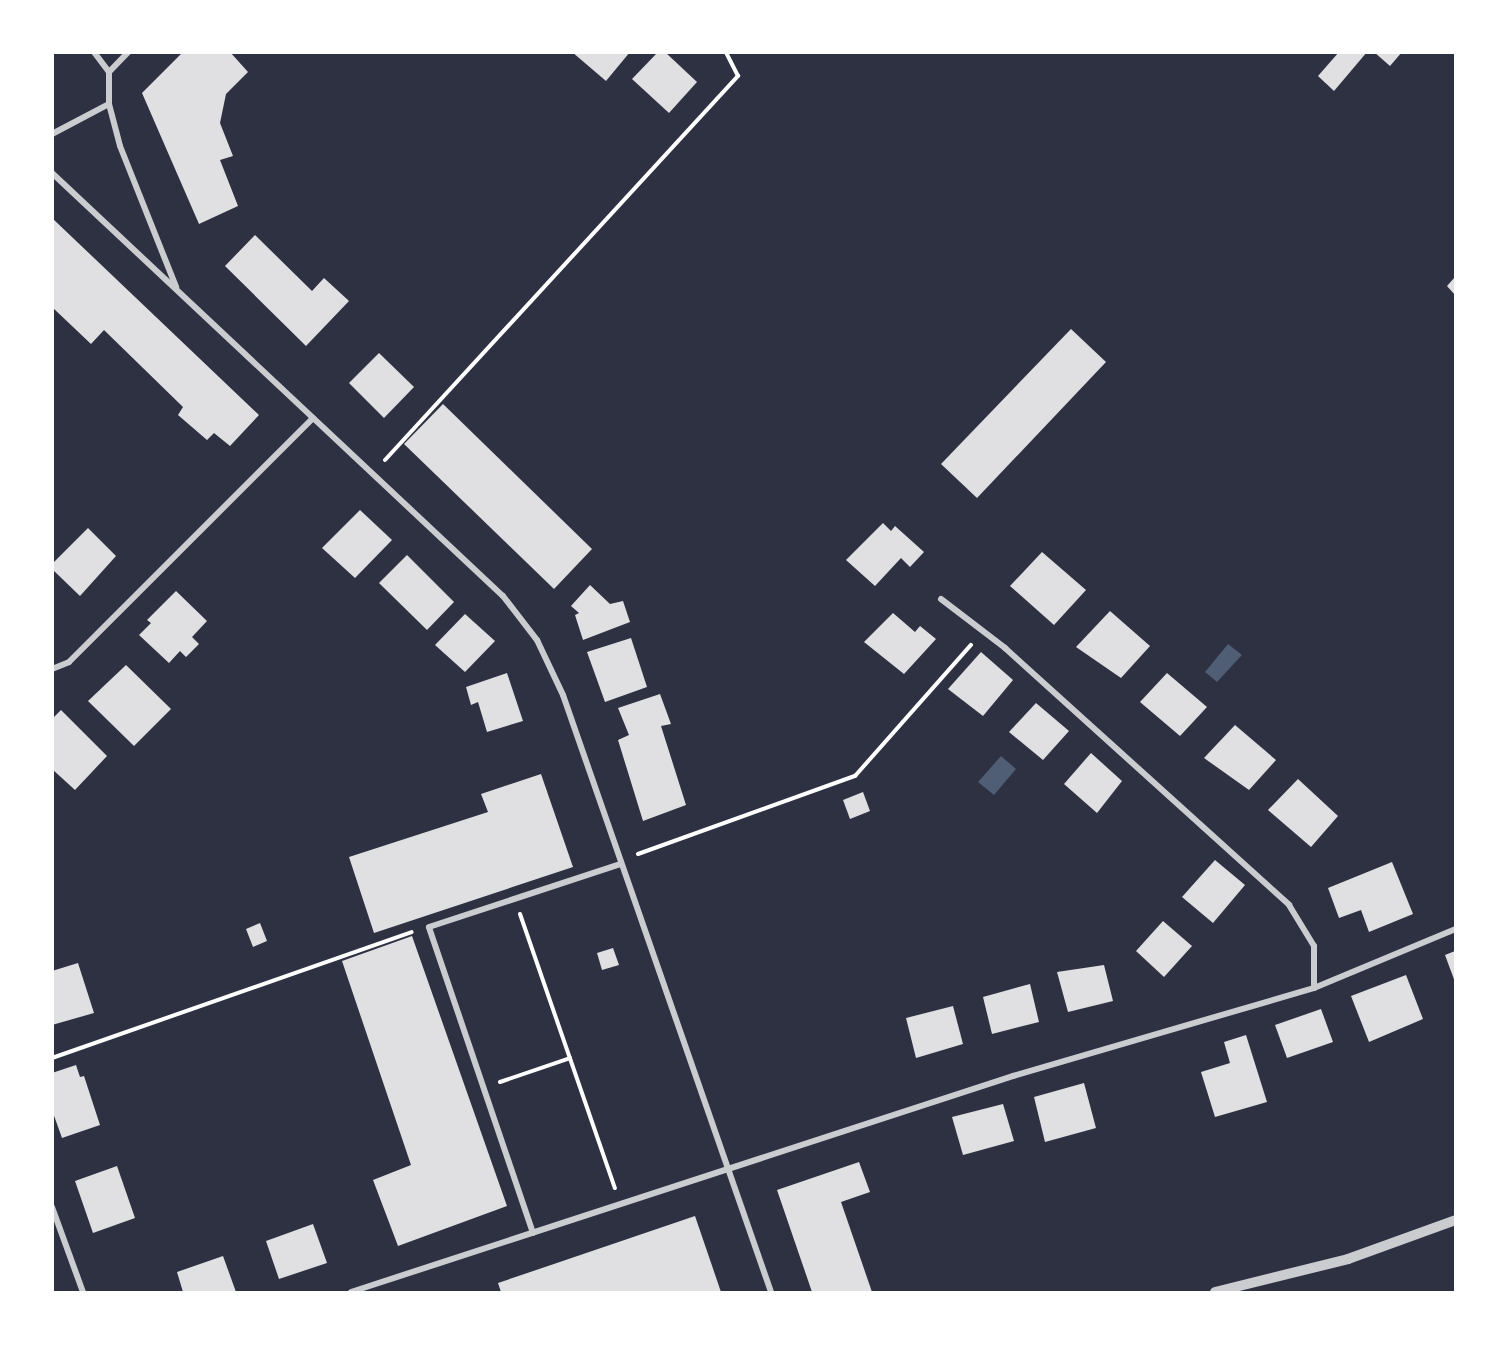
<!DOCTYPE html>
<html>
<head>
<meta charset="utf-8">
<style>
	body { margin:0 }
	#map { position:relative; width:1508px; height:1345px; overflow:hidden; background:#2d3142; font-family:Ubuntu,sans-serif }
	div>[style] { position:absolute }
	.water>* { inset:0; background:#4f5d75 }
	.building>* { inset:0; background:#e0e0e3 }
	.path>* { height:4px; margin:-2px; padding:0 2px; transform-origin:2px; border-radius:2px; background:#fff }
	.minor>* { height:6px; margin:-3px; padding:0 3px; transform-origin:3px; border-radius:3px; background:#caccd0 }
	.tertiary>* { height:10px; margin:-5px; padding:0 5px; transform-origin:5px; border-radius:5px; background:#caccd0 }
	span { translate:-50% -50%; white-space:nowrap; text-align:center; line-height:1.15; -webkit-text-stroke:4.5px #fff; paint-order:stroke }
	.frame { position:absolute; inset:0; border:54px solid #fff; pointer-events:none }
</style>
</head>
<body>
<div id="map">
	<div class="water">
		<i style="clip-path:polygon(1228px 644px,1242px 655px,1217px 682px,1205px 672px)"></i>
		<i style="clip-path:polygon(1001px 756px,1016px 769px,994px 795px,978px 782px)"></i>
	</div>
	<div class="building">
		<i style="clip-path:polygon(183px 52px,230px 52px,248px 72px,226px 94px,220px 123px,233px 156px,220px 160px,238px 206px,199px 224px,142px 93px)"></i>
		<i style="clip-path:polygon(572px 52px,630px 52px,606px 81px)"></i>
		<i style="clip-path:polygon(658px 52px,665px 52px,697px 82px,669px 113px,632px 79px)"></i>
		<i style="clip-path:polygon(1339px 52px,1367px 52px,1334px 91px,1318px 76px)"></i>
		<i style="clip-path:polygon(1374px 52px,1402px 52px,1390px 66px)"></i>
		<i style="clip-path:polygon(52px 218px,259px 415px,230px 446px,214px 433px,207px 440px,178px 415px,183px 407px,104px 330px,91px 344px,52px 307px)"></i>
		<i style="clip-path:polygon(255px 235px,312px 291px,324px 278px,349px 301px,306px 346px,225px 266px)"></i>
		<i style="clip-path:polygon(1455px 277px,1455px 295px,1447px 286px)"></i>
		<i style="clip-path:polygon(1071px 329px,1106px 362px,977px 498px,941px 464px)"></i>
		<i style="clip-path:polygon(379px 353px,414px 387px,384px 418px,349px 383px)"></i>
		<i style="clip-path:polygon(443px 404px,592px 549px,554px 589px,404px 444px)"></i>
		<i style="clip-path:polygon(360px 510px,392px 540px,355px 578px,322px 548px)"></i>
		<i style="clip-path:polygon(883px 523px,891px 531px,895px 526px,924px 552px,910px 567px,901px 558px,875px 586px,846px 560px)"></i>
		<i style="clip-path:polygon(88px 528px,116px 556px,80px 596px,52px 569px,52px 564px)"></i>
		<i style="clip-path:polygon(1042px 552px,1086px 590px,1054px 625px,1010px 586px)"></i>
		<i style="clip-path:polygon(407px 555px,454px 602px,427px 630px,379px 583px)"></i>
		<i style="clip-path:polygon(590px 585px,610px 604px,623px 601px,630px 622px,583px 640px,575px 615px,579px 613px,571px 606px)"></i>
		<i style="clip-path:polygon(176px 591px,207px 621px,192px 637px,199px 644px,186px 657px,180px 651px,169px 663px,139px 635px,151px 623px,147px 620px)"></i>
		<i style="clip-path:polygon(1110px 611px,1150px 646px,1121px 678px,1076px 647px)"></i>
		<i style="clip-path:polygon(893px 613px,915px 632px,920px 626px,936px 639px,904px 674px,864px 642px)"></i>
		<i style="clip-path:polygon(465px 614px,495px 641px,465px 672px,435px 645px)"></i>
		<i style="clip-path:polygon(631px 638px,647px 687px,605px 702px,587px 652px)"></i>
		<i style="clip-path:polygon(981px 652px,1013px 680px,983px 716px,948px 689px)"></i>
		<i style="clip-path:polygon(126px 665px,171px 709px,134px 746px,88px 701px)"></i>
		<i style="clip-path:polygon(507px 673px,523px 721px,487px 732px,478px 702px,471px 705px,466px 687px)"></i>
		<i style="clip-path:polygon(1167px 673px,1207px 707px,1180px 736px,1140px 702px)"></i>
		<i style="clip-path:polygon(660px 694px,671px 724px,661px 726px,686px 805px,643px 821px,618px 740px,629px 735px,618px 708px)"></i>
		<i style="clip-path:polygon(1036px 703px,1069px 731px,1043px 760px,1009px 732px)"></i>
		<i style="clip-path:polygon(61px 710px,107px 756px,75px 790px,52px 769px,52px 719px)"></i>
		<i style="clip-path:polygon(1235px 725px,1276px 760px,1249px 790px,1204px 758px)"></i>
		<i style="clip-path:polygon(1091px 753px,1122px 781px,1097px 813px,1064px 784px)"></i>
		<i style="clip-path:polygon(541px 774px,573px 867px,374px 933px,349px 857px,488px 812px,481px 794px)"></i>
		<i style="clip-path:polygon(1298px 779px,1338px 816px,1311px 847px,1268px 810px)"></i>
		<i style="clip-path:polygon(863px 792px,870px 811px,850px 819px,843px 800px)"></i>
		<i style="clip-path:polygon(1215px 860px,1245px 885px,1213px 923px,1182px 897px)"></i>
		<i style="clip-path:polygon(1392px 862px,1413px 914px,1369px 932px,1361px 910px,1339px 918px,1328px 888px)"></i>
		<i style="clip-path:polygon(1163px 921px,1192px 946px,1164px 977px,1136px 951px)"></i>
		<i style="clip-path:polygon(260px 923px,267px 941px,253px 947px,246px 929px)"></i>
		<i style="clip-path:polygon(412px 936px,507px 1206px,398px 1246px,373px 1180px,411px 1165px,342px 961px)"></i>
		<i style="clip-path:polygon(613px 948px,619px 965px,602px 970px,597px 953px)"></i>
		<i style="clip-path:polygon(1455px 951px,1455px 982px,1445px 955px)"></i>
		<i style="clip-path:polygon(78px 963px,94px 1013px,52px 1025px,52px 971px)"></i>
		<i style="clip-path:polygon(1104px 965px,1113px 1001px,1068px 1012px,1057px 972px)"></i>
		<i style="clip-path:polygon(1406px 975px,1423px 1019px,1369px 1042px,1351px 996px)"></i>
		<i style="clip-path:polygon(1030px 984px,1039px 1022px,992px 1034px,983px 997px)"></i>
		<i style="clip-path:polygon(953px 1006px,963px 1044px,916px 1058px,906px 1018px)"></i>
		<i style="clip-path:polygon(1321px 1009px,1333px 1042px,1287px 1058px,1275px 1025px)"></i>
		<i style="clip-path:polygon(1246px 1035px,1267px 1102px,1215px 1117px,1201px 1072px,1230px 1063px,1224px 1042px)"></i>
		<i style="clip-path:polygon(76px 1065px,80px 1077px,84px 1076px,100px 1125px,62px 1138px,52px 1110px,52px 1073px)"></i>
		<i style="clip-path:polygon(1084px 1083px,1096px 1128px,1045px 1142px,1034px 1097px)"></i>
		<i style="clip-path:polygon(1003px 1104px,1014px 1141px,963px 1155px,952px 1117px)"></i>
		<i style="clip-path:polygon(859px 1162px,870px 1192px,841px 1202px,872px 1292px,812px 1292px,777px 1190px)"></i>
		<i style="clip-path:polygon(117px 1166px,135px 1218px,93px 1233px,75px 1181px)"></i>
		<i style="clip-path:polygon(695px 1216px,721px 1292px,501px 1292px,498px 1283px)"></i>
		<i style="clip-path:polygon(313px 1224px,327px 1263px,279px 1279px,266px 1241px)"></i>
		<i style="clip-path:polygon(223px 1256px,236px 1292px,183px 1292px,177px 1272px)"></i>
	</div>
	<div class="path">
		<i style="left:385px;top:460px;width:522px;rotate:-47.41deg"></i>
		<i style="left:738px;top:76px;width:27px;rotate:-117deg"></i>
		<i style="left:638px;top:854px;width:231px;rotate:-19.8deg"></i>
		<i style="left:855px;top:776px;width:175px;rotate:-48.5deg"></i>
		<i style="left:520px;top:914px;width:290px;rotate:70.9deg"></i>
		<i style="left:52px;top:1058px;width:381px;rotate:-19.3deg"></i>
		<i style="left:500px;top:1082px;width:74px;rotate:-18.9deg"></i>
	</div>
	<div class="minor">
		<i style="left:109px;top:72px;width:28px;rotate:-46deg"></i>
		<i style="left:109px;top:104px;width:43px;rotate:75.3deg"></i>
		<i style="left:120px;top:146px;width:152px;rotate:68.3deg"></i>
		<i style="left:52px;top:134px;width:64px;rotate:-27.8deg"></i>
		<i style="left:109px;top:104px;width:32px;rotate:-90deg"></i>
		<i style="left:109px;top:72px;width:25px;rotate:-127deg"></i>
		<i style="left:52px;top:173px;width:618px;rotate:43.17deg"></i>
		<i style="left:503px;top:596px;width:56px;rotate:52.3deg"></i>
		<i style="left:537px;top:640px;width:61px;rotate:64.7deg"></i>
		<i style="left:563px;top:695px;width:632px;rotate:70.79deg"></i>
		<i style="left:941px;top:599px;width:81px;rotate:37.4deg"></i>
		<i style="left:1005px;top:648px;width:383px;rotate:42.1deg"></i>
		<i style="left:1289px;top:905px;width:48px;rotate:58.6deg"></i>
		<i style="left:1314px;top:946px;width:42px;rotate:90deg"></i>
		<i style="left:52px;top:669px;width:18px;rotate:-22deg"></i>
		<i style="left:69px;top:662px;width:345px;rotate:-45deg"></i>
		<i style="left:52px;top:1207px;width:90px;rotate:70deg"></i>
		<i style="left:533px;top:1233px;width:323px;rotate:-108.8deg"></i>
		<i style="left:429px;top:927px;width:202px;rotate:-18.2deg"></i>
		<i style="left:351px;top:1292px;width:696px;rotate:-18.07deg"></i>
		<i style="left:1013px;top:1076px;width:314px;rotate:-16.3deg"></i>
		<i style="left:1314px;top:988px;width:154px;rotate:-22.6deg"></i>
	</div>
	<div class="tertiary">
		<i style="left:1215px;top:1292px;width:137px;rotate:-13.9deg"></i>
		<i style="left:1348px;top:1259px;width:115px;rotate:-19.9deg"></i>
	</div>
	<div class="frame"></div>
</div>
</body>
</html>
